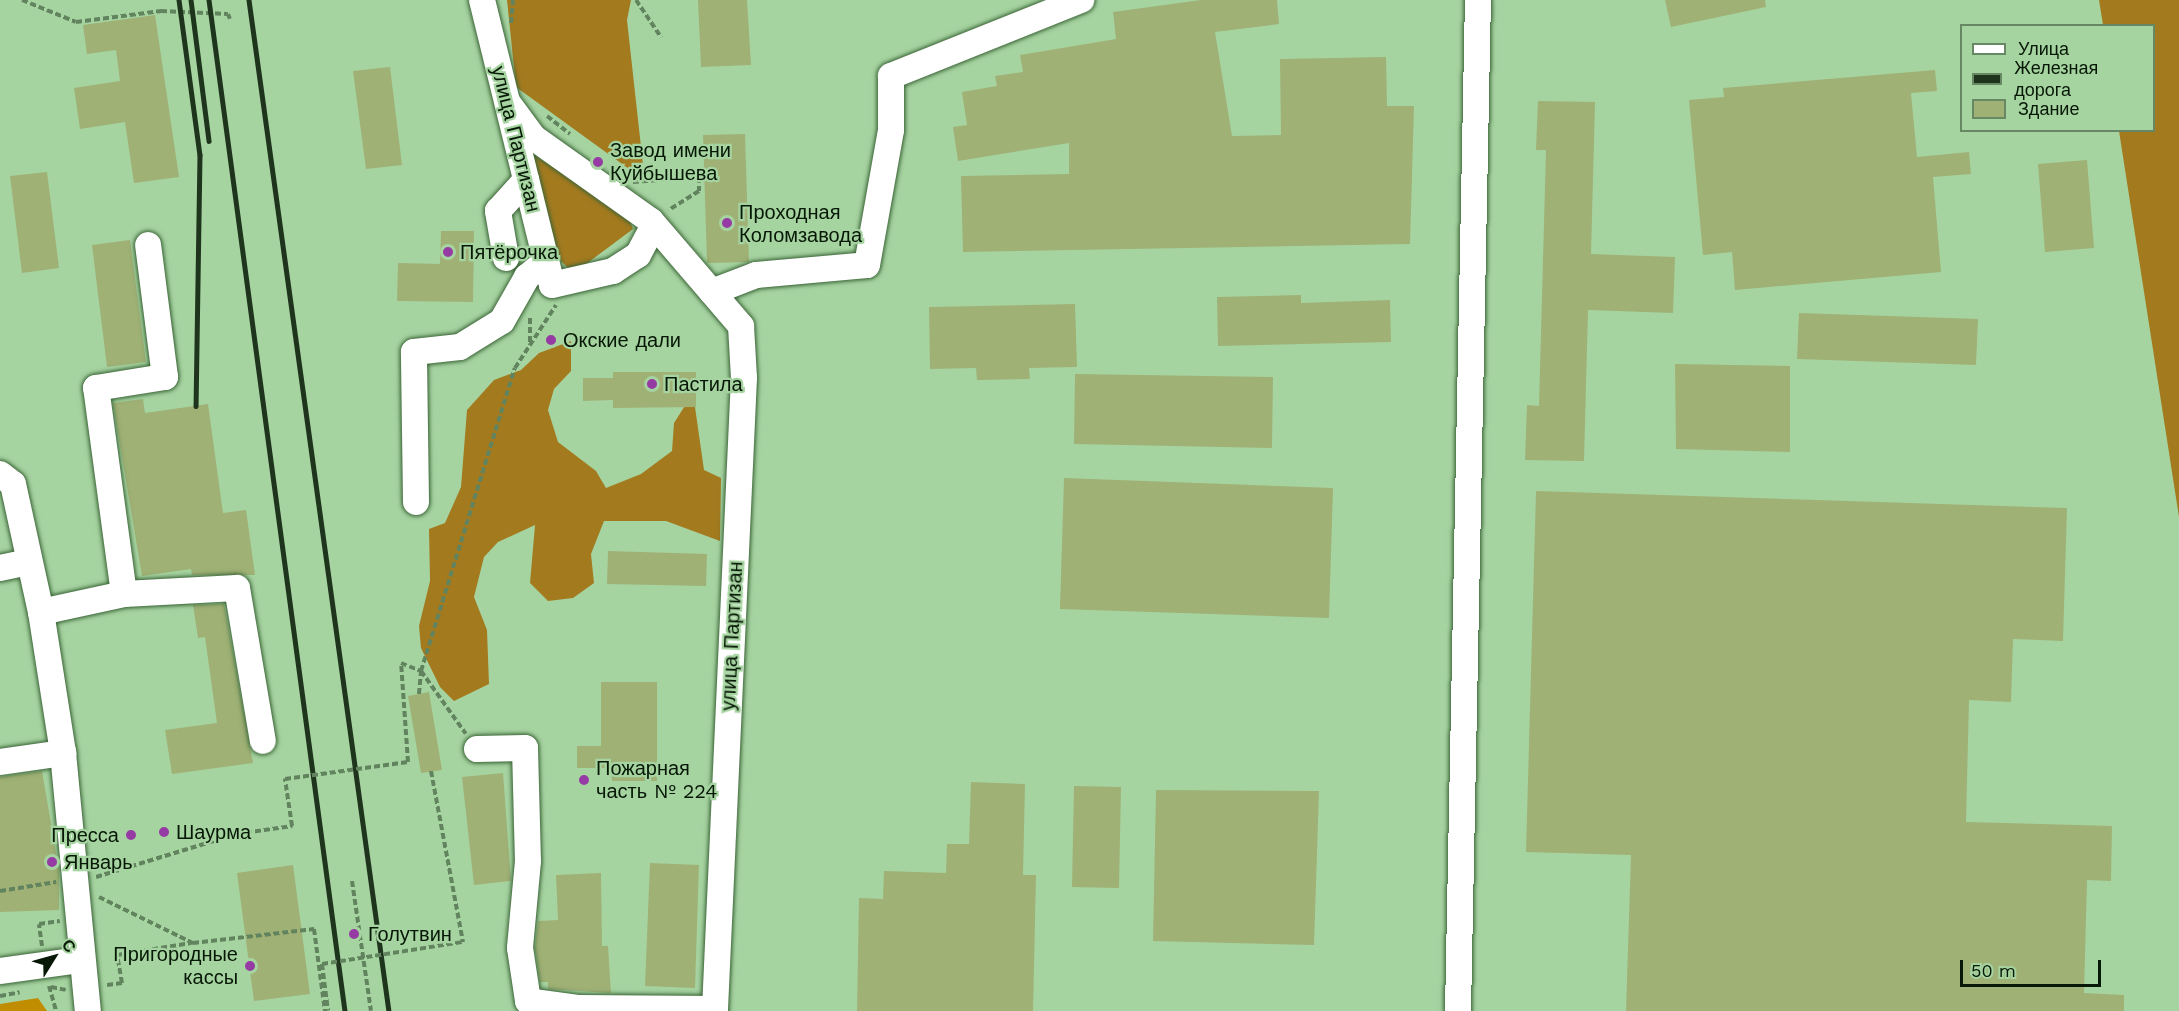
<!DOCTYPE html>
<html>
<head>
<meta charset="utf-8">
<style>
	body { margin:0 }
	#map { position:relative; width:2179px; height:1011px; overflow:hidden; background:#a6d4a1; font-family:"Work Sans",sans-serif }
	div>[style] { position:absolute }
	.green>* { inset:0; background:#c08c00 }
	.forest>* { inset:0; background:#a47a1f }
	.building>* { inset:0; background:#9fb175 }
	.path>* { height:4px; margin-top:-2px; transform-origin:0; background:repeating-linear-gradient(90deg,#61835e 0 6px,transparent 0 9px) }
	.roads { filter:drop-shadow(0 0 2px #3b6437) drop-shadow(0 0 2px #3b6437) }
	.minor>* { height:26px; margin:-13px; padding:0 13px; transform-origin:13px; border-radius:13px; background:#fff }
	.rail>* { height:4.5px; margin:-2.25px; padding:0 2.25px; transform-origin:2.25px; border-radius:2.25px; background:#1f341d }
	.path-bridge>* { height:4px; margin-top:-2px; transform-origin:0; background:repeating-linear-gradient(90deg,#61835e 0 6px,transparent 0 9px) }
	.dots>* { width:16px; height:16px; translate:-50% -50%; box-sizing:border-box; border:3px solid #a6d4a1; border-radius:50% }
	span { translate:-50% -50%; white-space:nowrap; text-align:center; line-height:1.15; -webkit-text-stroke:4.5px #a6d4a1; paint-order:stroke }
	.street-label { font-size:20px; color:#071806 }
	.poi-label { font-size:20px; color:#071806 }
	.left { translate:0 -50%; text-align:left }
	.right { translate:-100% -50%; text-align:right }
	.legend { position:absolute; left:1960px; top:24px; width:195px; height:108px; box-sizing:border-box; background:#a6d4a1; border:2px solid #668963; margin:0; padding:8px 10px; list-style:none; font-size:18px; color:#071806 }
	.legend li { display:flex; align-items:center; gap:12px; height:30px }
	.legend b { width:30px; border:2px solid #668963 }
	.north { position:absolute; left:24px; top:927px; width:60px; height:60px; -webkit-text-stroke:4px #a6d4a1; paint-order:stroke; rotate:53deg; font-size:16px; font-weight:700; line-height:24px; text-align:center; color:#071806 }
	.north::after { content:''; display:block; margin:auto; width:21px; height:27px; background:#071806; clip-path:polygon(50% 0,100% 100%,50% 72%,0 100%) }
	.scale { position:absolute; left:1960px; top:960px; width:141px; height:27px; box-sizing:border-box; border:3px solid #071806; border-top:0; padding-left:8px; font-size:18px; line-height:21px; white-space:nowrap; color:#071806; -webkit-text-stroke:4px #a6d4a1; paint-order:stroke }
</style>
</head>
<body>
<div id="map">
	<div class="green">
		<i style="clip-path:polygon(38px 998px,47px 1011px,0 1011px,0 1004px)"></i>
	</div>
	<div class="forest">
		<i style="clip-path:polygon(507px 0,631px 0,627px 20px,643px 165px,640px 177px,516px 87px)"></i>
		<i style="clip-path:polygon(2099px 0,2179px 0,2179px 517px,2119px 131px,2154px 130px,2154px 26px,2103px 25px)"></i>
		<i style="clip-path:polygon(532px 154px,627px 214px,633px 229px,578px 270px,569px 269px,558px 258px)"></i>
		<i style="clip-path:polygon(571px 341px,571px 371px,554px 389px,548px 410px,558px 442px,596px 471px,606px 488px,641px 474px,672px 451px,674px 423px,693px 393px,704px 470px,721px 478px,720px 541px,666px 521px,604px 521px,591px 554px,594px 583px,573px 598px,548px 601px,530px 583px,535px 525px,498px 542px,484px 557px,474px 597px,487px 630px,489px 684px,454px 701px,440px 687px,421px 648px,419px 626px,430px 581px,429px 529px,445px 523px,461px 487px,467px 410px,494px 380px,521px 370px,539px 353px)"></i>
	</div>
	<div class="building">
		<i style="clip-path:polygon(698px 0,747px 0,751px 65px,701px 67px)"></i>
		<i style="clip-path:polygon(1201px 0,1277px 0,1279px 24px,1215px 32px,1232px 136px,1281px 135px,1280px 59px,1386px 57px,1387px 106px,1414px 106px,1410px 244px,963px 252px,961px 176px,1069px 174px,1069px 143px,958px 161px,953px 127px,967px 125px,962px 92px,997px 86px,995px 76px,1023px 72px,1020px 55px,1116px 39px,1113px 12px)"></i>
		<i style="clip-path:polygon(1665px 0,1765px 0,1766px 7px,1671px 27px)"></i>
		<i style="clip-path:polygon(155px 15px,179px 177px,134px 183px,125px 122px,80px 129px,74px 88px,120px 81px,116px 50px,87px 54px,83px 25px)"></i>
		<i style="clip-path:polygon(390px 67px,402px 165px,366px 169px,353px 71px)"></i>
		<i style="clip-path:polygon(1935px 70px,1937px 91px,1911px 93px,1917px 157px,1969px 152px,1971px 174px,1933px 177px,1941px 272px,1735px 290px,1732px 252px,1703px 255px,1689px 100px,1724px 97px,1723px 88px)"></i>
		<i style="clip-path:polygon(1538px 101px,1595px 102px,1591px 254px,1675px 257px,1673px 313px,1588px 310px,1584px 461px,1525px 460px,1527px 405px,1539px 406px,1546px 150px,1536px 150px)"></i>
		<i style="clip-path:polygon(745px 134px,749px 262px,707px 263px,703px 135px)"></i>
		<i style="clip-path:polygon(2087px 160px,2094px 248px,2045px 252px,2038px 164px)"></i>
		<i style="clip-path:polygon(47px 172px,59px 268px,22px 273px,10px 176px)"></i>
		<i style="clip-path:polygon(441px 231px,474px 231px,473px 302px,397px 301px,398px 263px,440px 264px)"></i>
		<i style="clip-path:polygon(130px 240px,146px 362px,107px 367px,92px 245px)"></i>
		<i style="clip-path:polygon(1301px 295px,1301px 303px,1390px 300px,1391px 342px,1218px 346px,1217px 297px)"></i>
		<i style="clip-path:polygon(1075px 304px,1077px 367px,1029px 368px,1030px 379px,977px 380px,976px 368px,930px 369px,929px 307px)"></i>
		<i style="clip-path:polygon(1799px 313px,1978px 319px,1976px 365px,1797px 359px)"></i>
		<i style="clip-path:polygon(1675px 364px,1790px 366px,1790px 452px,1676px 449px)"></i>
		<i style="clip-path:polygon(613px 372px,696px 372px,696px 407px,613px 408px,613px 400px,583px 401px,583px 378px,613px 378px)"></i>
		<i style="clip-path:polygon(1075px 374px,1273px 377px,1272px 448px,1074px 444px)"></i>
		<i style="clip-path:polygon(143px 399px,145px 413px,208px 404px,223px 513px,246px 510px,255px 575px,192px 575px,191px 569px,142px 576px,113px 403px)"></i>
		<i style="clip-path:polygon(1064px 478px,1333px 488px,1329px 618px,1060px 609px)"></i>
		<i style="clip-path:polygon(1536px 491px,2067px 508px,2063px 641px,2013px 639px,2011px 702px,1969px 700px,1966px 822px,2112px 826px,2111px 881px,2087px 880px,2084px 993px,2124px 995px,2124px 1011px,1626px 1011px,1631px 855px,1526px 852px)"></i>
		<i style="clip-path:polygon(608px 551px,707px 554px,706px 586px,607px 584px)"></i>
		<i style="clip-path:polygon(224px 604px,253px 763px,172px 774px,165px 730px,217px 723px,205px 637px,198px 638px,193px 605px)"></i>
		<i style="clip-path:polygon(601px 682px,657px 682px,657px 781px,612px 781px,611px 768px,577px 768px,577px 746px,601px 746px)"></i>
		<i style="clip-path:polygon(429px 692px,442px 770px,421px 773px,408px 696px)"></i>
		<i style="clip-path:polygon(42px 771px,59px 870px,59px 910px,0 912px,0 777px)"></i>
		<i style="clip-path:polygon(503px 773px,511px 881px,474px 885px,462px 777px)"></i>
		<i style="clip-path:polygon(971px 782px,1025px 784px,1023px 875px,1036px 875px,1033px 1011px,857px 1011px,859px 898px,883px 899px,884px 871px,946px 873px,947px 844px,969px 844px)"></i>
		<i style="clip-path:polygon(1074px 786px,1121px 787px,1119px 888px,1072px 887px)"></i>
		<i style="clip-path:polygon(1156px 790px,1319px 791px,1314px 945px,1153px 941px)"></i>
		<i style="clip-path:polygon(650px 863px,699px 865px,695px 988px,645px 986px)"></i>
		<i style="clip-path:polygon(293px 865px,310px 994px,254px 1001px,237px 873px)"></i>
		<i style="clip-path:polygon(601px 873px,602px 946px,608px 946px,611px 993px,548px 989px,548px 982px,540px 982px,535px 948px,538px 921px,558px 920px,556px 875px)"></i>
	</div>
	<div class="path">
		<i style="left:22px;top:0;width:58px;rotate:22.2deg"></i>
		<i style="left:76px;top:22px;width:86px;rotate:-7.4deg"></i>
		<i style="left:161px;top:11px;width:67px;rotate:2.6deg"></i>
		<i style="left:228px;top:14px;width:5px;rotate:68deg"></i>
		<i style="left:636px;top:0;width:45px;rotate:56deg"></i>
		<i style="left:511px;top:23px;width:23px;rotate:-85deg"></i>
		<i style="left:547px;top:116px;width:29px;rotate:38deg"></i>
		<i style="left:633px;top:182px;width:66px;rotate:-4.3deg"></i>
		<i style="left:699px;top:177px;width:14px;rotate:90deg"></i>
		<i style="left:699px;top:191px;width:36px;rotate:148deg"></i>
		<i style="left:530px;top:318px;width:26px;rotate:90deg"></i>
		<i style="left:419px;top:694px;width:23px;rotate:-85deg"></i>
		<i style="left:421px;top:671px;width:317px;rotate:-72.8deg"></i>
		<i style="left:515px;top:368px;width:75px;rotate:-56.9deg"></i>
		<i style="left:408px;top:762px;width:99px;rotate:-94deg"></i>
		<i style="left:401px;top:663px;width:22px;rotate:22deg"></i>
		<i style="left:421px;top:671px;width:77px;rotate:54.5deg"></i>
		<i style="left:431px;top:771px;width:174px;rotate:79.4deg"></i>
		<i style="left:96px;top:877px;width:147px;rotate:-17deg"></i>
		<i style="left:237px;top:834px;width:56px;rotate:-8.3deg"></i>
		<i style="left:292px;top:826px;width:48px;rotate:-98.5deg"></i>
		<i style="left:352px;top:881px;width:131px;rotate:81.7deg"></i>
		<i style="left:0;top:891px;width:57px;rotate:-9.1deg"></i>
		<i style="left:99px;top:897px;width:105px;rotate:26.1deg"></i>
		<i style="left:193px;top:943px;width:122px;rotate:-6.6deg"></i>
		<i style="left:314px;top:929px;width:83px;rotate:82.4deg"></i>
		<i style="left:42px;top:946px;width:22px;rotate:-98deg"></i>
		<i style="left:39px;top:924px;width:21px;rotate:-8deg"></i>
		<i style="left:322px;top:964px;width:47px;rotate:82.7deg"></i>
		<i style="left:107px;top:985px;width:15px;rotate:-8deg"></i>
		<i style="left:122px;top:983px;width:28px;rotate:-100deg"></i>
		<i style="left:117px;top:955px;width:75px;rotate:-9.2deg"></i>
		<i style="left:49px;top:986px;width:26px;rotate:74deg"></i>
		<i style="left:51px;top:987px;width:15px;rotate:11deg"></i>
		<i style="left:0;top:996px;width:20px;rotate:-11deg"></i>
	</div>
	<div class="roads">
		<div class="minor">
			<i style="left:482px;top:0;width:293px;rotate:76.2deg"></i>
			<i style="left:552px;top:285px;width:63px;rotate:-12.9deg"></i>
			<i style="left:613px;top:271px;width:30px;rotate:-33deg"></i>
			<i style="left:638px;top:255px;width:34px;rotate:-62deg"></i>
			<i style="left:506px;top:258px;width:48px;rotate:-99.7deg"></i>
			<i style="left:498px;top:211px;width:42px;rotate:-47.9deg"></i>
			<i style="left:712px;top:292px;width:47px;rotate:-21.1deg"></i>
			<i style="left:756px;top:275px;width:111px;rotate:-5.1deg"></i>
			<i style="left:867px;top:265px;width:137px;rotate:-79.9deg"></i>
			<i style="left:891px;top:130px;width:54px;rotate:-90deg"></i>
			<i style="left:891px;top:76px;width:205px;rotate:-21.8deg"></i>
			<i style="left:0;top:474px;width:16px;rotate:38deg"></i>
			<i style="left:13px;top:484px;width:131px;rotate:77.7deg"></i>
			<i style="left:41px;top:612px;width:143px;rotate:81.1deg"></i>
			<i style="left:63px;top:753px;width:259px;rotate:84.5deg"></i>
			<i style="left:416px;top:502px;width:150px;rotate:-90.8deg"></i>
			<i style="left:414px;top:352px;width:46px;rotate:-6.2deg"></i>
			<i style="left:460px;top:347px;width:49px;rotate:-31.8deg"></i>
			<i style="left:502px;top:321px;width:51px;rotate:-60.4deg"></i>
			<i style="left:527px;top:277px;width:25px;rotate:-40deg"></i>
			<i style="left:0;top:568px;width:29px;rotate:-12deg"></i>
			<i style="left:124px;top:594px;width:208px;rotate:-97.7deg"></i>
			<i style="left:96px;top:388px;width:70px;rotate:-9.1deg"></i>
			<i style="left:165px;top:377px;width:133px;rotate:-97.3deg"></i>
			<i style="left:41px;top:612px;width:85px;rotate:-12.2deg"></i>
			<i style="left:124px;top:594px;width:113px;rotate:-3deg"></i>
			<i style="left:237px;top:588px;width:155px;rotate:80.4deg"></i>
			<i style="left:477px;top:749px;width:48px;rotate:-1.2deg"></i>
			<i style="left:525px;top:748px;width:113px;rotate:88.5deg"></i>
			<i style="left:528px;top:861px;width:87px;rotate:95.3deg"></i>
			<i style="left:520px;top:948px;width:54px;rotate:81.4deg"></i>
			<i style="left:528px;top:1001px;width:50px;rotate:8deg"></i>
			<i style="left:578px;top:1008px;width:137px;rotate:0.4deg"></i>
			<i style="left:715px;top:1009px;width:632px;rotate:-87.37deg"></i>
			<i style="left:744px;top:378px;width:52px;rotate:-93.3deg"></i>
			<i style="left:741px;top:326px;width:138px;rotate:-130.6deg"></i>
			<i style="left:651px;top:221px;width:145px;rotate:-144.6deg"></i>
			<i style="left:533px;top:137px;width:42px;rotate:-126.3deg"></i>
			<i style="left:0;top:762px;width:64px;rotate:-8.1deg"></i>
			<i style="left:0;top:971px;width:81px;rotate:-7.8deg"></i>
			<i style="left:1458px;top:1011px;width:1011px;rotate:-88.87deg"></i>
		</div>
	</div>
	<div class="rail">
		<i style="left:179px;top:0;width:156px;rotate:82.3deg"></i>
		<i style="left:200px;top:155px;width:251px;rotate:90.9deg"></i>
		<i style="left:191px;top:0;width:142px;rotate:82.7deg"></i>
		<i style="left:209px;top:0;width:1020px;rotate:82.34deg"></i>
		<i style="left:249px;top:0;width:1021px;rotate:82.12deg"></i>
	</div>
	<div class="path-bridge">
		<i style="left:285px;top:779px;width:124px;rotate:-7.9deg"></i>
		<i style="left:322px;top:964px;width:143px;rotate:-8.9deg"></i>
	</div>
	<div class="dots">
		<i style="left:598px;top:162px;background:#963aa4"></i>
		<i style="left:727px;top:223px;background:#963aa4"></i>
		<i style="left:448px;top:252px;background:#963aa4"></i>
		<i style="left:551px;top:340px;background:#963aa4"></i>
		<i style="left:652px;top:384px;background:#963aa4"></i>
		<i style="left:584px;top:780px;background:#963aa4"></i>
		<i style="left:164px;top:832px;background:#963aa4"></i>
		<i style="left:131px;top:835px;background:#963aa4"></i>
		<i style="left:52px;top:862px;background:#963aa4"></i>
		<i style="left:354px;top:934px;background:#963aa4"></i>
		<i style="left:250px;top:966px;background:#963aa4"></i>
	</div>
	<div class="street-label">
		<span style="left:516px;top:139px;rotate:76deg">улица Партизан</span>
		<span style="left:732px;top:636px;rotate:-87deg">улица Партизан</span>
	</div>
	<div class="poi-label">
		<span class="left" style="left:610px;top:162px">Завод имени<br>Куйбышева</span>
		<span class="left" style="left:739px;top:224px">Проходная<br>Коломзавода</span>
		<span class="left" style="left:460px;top:252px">Пятёрочка</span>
		<span class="left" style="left:563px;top:340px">Окские дали</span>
		<span class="left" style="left:664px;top:384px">Пастила</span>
		<span class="left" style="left:596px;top:780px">Пожарная<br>часть № 224</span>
		<span class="left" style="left:176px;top:832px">Шаурма</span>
		<span class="right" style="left:119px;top:835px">Пресса</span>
		<span class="left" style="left:64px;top:862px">Январь</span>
		<span class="left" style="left:368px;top:934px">Голутвин</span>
		<span class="right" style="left:238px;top:966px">Пригородные<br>кассы</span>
	</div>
	<ul class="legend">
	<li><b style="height:8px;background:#fff"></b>Улица</li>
	<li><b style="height:8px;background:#1f341d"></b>Железная дорога</li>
	<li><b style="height:16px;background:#9fb175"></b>Здание</li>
	</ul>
	<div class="north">С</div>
	<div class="scale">50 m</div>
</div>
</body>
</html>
